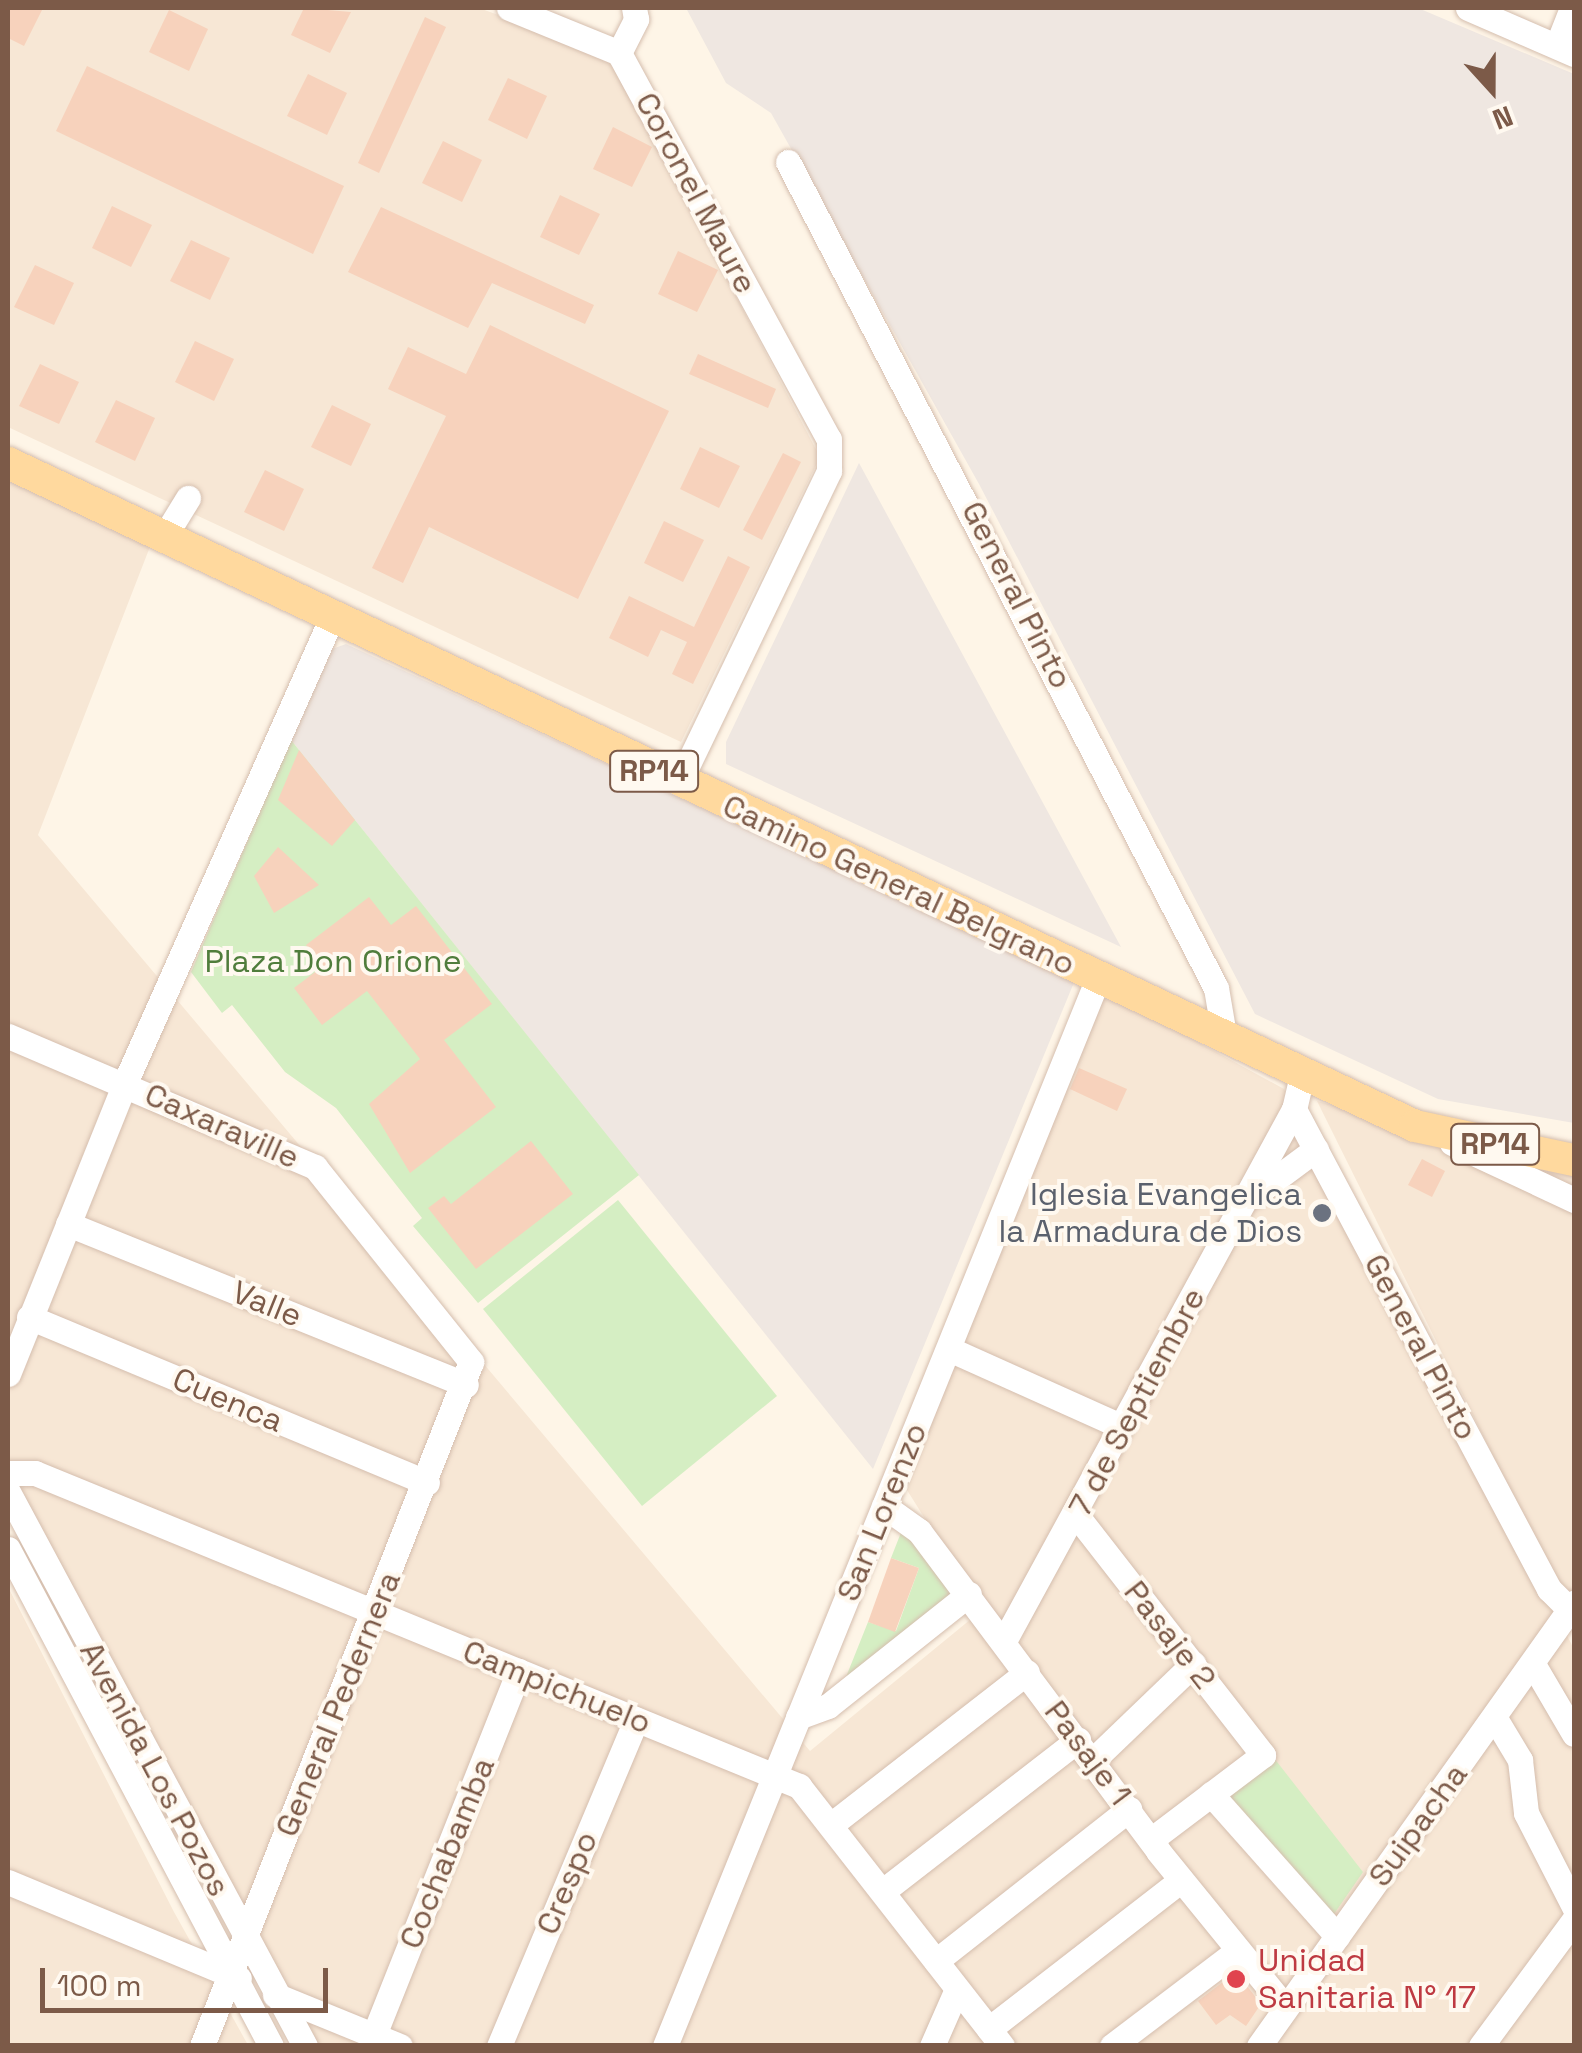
<!DOCTYPE html>
<html>
<head>
<meta charset="utf-8">
<style>
	body { margin:0 }
	#map { position:relative; width:1582px; height:2053px; overflow:hidden; background:#fef5e7; font-family:"Space Grotesk",sans-serif }
	div>[style] { position:absolute }
	.residential>* { inset:0; background:#f7e7d5 }
	.industrial>* { inset:0; background:#efe7e1 }
	.green>* { inset:0; background:#d5eec3 }
	.building>* { inset:0; background:#f7d2bc }
	.roads { filter:drop-shadow(0 0 2px #d5beae) drop-shadow(0 0 2px #d5beae) }
	.minor>* { height:25px; margin:-12.5px; padding:0 12.5px; transform-origin:12.5px; border-radius:12.5px; background:#fff }
	.major>* { height:32px; margin:-16px; padding:0 16px; transform-origin:16px; border-radius:16px; background:#ffd99e }
	.dots>* { width:28px; height:28px; translate:-50% -50%; box-sizing:border-box; border:5px solid #fff9f0; border-radius:50% }
	span { translate:-50% -50%; white-space:nowrap; text-align:center; line-height:1.15; -webkit-text-stroke:8px #fff9f0; paint-order:stroke }
	.shield-label span { padding:2px 8px; background:#fff9f0; border:2px solid; border-radius:8px; -webkit-text-stroke-width:0 }
	.shield-label { font-size:30px; color:#7c5a48; font-weight:700 }
	.street-label { font-size:32px; color:#7c5a48 }
	.park-label { font-size:32px; color:#507d3c }
	.worship-label { font-size:32px; color:#5b616d }
	.right { translate:-100% -50%; text-align:right }
	.health-label { font-size:32px; color:#be3a42 }
	.left { translate:0 -50%; text-align:left }
	.frame { position:absolute; inset:0; border:10px solid #7c5a48; pointer-events:none }
	.north { position:absolute; left:1442px; top:40px; width:100px; height:100px; -webkit-text-stroke:8px #fff9f0; paint-order:stroke; rotate:159deg; font-size:28px; font-weight:700; line-height:40px; text-align:center; color:#7c5a48 }
	.north::after { content:''; display:block; margin:auto; width:35px; height:45px; background:#7c5a48; clip-path:polygon(50% 0,100% 100%,50% 72%,0 100%) }
	.scale { position:absolute; left:40px; top:1968px; width:288px; height:45px; box-sizing:border-box; border:5px solid #7c5a48; border-top:0; padding-left:12px; font-size:30px; line-height:35px; white-space:nowrap; color:#7c5a48; -webkit-text-stroke:8px #fff9f0; paint-order:stroke }
</style>
</head>
<body>
<div id="map">
	<div class="residential">
		<i style="clip-path:polygon(8px 8px,479px 8px,602px 53px,616px 67px,820px 457px,681px 742px,8px 427px)"></i>
		<i style="clip-path:polygon(8px 471px,153px 539px,38px 835px,810px 1751px,982px 1610px,907px 1490px,1095px 986px,1284px 1089px,1574px 1649px,1574px 2045px,315px 2045px,8px 1465px)"></i>
		<i style="clip-path:polygon(1317px 1101px,1574px 1168px,1574px 1619px)"></i>
		<i style="clip-path:polygon(8px 1587px,174px 1912px,248px 2045px,8px 2045px)"></i>
	</div>
	<div class="industrial">
		<i style="clip-path:polygon(686px 8px,1418px 8px,1574px 74px,1574px 1123px,1438px 1099px,1255px 1014px,979px 484px,771px 113px,726px 83px)"></i>
		<i style="clip-path:polygon(859px 463px,1121px 947px,726px 764px,726px 742px)"></i>
		<i style="clip-path:polygon(346px 644px,1075px 980px,873px 1469px,291px 740px,332px 649px)"></i>
	</div>
	<div class="green">
		<i style="clip-path:polygon(291px 740px,639px 1175px,478px 1303px,413px 1226px,422px 1218px,336px 1108px,285px 1072px,232px 1005px,222px 1013px,191px 972px)"></i>
		<i style="clip-path:polygon(618px 1200px,777px 1396px,642px 1506px,483px 1309px)"></i>
		<i style="clip-path:polygon(902px 1530px,960px 1594px,842px 1687px,868px 1622px,896px 1631px,919px 1568px,891px 1558px)"></i>
		<i style="clip-path:polygon(1274px 1758px,1363px 1872px,1332px 1917px,1221px 1795px)"></i>
	</div>
	<div class="building">
		<i style="clip-path:polygon(8px 8px,43px 8px,24px 46px,8px 38px)"></i>
		<i style="clip-path:polygon(304px 8px,351px 12px,330px 53px,291px 35px)"></i>
		<i style="clip-path:polygon(169px 10px,208px 29px,189px 71px,149px 52px)"></i>
		<i style="clip-path:polygon(425px 17px,446px 27px,379px 173px,358px 163px)"></i>
		<i style="clip-path:polygon(87px 66px,344px 186px,313px 254px,56px 131px)"></i>
		<i style="clip-path:polygon(308px 74px,347px 93px,327px 135px,287px 116px)"></i>
		<i style="clip-path:polygon(508px 78px,547px 96px,527px 139px,488px 120px)"></i>
		<i style="clip-path:polygon(613px 127px,652px 147px,632px 187px,593px 169px)"></i>
		<i style="clip-path:polygon(443px 141px,482px 160px,462px 202px,422px 183px)"></i>
		<i style="clip-path:polygon(560px 195px,600px 214px,579px 255px,540px 237px)"></i>
		<i style="clip-path:polygon(112px 206px,152px 225px,131px 267px,92px 248px)"></i>
		<i style="clip-path:polygon(381px 207px,594px 305px,585px 324px,492px 283px,468px 328px,348px 272px)"></i>
		<i style="clip-path:polygon(191px 240px,230px 258px,210px 300px,170px 281px)"></i>
		<i style="clip-path:polygon(678px 251px,718px 270px,697px 312px,658px 294px)"></i>
		<i style="clip-path:polygon(35px 265px,74px 283px,54px 325px,14px 307px)"></i>
		<i style="clip-path:polygon(490px 325px,669px 411px,578px 599px,429px 527px,403px 583px,372px 568px,446px 416px,388px 389px,408px 347px,466px 374px)"></i>
		<i style="clip-path:polygon(195px 341px,234px 359px,214px 401px,175px 382px)"></i>
		<i style="clip-path:polygon(698px 354px,776px 389px,768px 408px,689px 374px)"></i>
		<i style="clip-path:polygon(40px 364px,79px 382px,59px 424px,19px 406px)"></i>
		<i style="clip-path:polygon(116px 400px,155px 418px,135px 461px,95px 442px)"></i>
		<i style="clip-path:polygon(332px 405px,371px 424px,351px 466px,311px 447px)"></i>
		<i style="clip-path:polygon(700px 447px,740px 466px,719px 508px,680px 489px)"></i>
		<i style="clip-path:polygon(783px 453px,801px 462px,762px 540px,743px 530px)"></i>
		<i style="clip-path:polygon(265px 470px,304px 489px,284px 531px,244px 512px)"></i>
		<i style="clip-path:polygon(664px 521px,704px 540px,683px 582px,644px 563px)"></i>
		<i style="clip-path:polygon(728px 556px,750px 567px,693px 684px,672px 674px,687px 642px,661px 630px,648px 657px,609px 638px,629px 596px,694px 627px)"></i>
		<i style="clip-path:polygon(299px 750px,355px 820px,332px 846px,278px 800px)"></i>
		<i style="clip-path:polygon(278px 847px,319px 885px,274px 913px,254px 876px)"></i>
		<i style="clip-path:polygon(369px 897px,391px 925px,416px 906px,492px 1004px,444px 1040px,496px 1107px,410px 1173px,369px 1104px,420px 1059px,367px 991px,322px 1025px,294px 988px,323px 966px,306px 945px)"></i>
		<i style="clip-path:polygon(1079px 1068px,1127px 1089px,1117px 1111px,1070px 1089px)"></i>
		<i style="clip-path:polygon(531px 1141px,573px 1194px,476px 1269px,428px 1208px,444px 1196px,451px 1204px)"></i>
		<i style="clip-path:polygon(1422px 1159px,1445px 1171px,1432px 1197px,1408px 1185px)"></i>
		<i style="clip-path:polygon(891px 1558px,919px 1568px,895px 1632px,868px 1622px)"></i>
		<i style="clip-path:polygon(1236px 1972px,1261px 2004px,1246px 2026px,1230px 2015px,1216px 2025px,1198px 2001px)"></i>
	</div>
	<div class="roads">
		<div class="minor">
			<i style="left:509px;top:8px;width:119px;rotate:22.2deg"></i>
			<i style="left:619px;top:53px;width:439px;rotate:61.5deg"></i>
			<i style="left:829px;top:439px;width:32px;rotate:90deg"></i>
			<i style="left:829px;top:471px;width:346px;rotate:115.7deg"></i>
			<i style="left:1468px;top:8px;width:116px;rotate:23.5deg"></i>
			<i style="left:1557px;top:46px;width:41px;rotate:-68.5deg"></i>
			<i style="left:619px;top:53px;width:38px;rotate:-63deg"></i>
			<i style="left:636px;top:19px;width:11px;rotate:-100deg"></i>
			<i style="left:788px;top:162px;width:930px;rotate:62.61deg"></i>
			<i style="left:1216px;top:988px;width:48px;rotate:80.3deg"></i>
			<i style="left:164px;top:537px;width:46px;rotate:-58.4deg"></i>
			<i style="left:8px;top:1036px;width:334px;rotate:23.1deg"></i>
			<i style="left:315px;top:1167px;width:250px;rotate:51.3deg"></i>
			<i style="left:471px;top:1362px;width:735px;rotate:111.47deg"></i>
			<i style="left:1302px;top:1075px;width:35px;rotate:103deg"></i>
			<i style="left:1294px;top:1109px;width:544px;rotate:62.02deg"></i>
			<i style="left:1549px;top:1589px;width:30px;rotate:45deg"></i>
			<i style="left:1452px;top:1143px;width:135px;rotate:25deg"></i>
			<i style="left:1254px;top:1195px;width:77px;rotate:-36.6deg"></i>
			<i style="left:68px;top:1224px;width:429px;rotate:22deg"></i>
			<i style="left:29px;top:1317px;width:431px;rotate:22.6deg"></i>
			<i style="left:949px;top:1349px;width:185px;rotate:24.2deg"></i>
			<i style="left:8px;top:1374px;width:314px;rotate:-68.1deg"></i>
			<i style="left:125px;top:1083px;width:510px;rotate:-66.05deg"></i>
			<i style="left:8px;top:1473px;width:27px"></i>
			<i style="left:35px;top:1473px;width:826px;rotate:22.28deg"></i>
			<i style="left:799px;top:1786px;width:330px;rotate:52deg"></i>
			<i style="left:8px;top:1492px;width:629px;rotate:61.8deg"></i>
			<i style="left:884px;top:1506px;width:43px;rotate:35.5deg"></i>
			<i style="left:919px;top:1531px;width:399px;rotate:53.2deg"></i>
			<i style="left:1158px;top:1851px;width:201px;rotate:50.9deg"></i>
			<i style="left:1077px;top:1516px;width:303px;rotate:52.1deg"></i>
			<i style="left:1263px;top:1755px;width:139px;rotate:142.9deg"></i>
			<i style="left:8px;top:1549px;width:562px;rotate:62.11deg"></i>
			<i style="left:1004px;top:1641px;width:606px;rotate:-61.4deg"></i>
			<i style="left:1533px;top:1664px;width:81px;rotate:59.6deg"></i>
			<i style="left:798px;top:1717px;width:32px;rotate:-20deg"></i>
			<i style="left:828px;top:1706px;width:180px;rotate:-38.5deg"></i>
			<i style="left:1496px;top:1720px;width:47px;rotate:59deg"></i>
			<i style="left:1520px;top:1760px;width:53px;rotate:83.5deg"></i>
			<i style="left:1526px;top:1813px;width:106px;rotate:62.9deg"></i>
			<i style="left:1093px;top:1760px;width:139px;rotate:-43.8deg"></i>
			<i style="left:1211px;top:1794px;width:190px;rotate:48.4deg"></i>
			<i style="left:832px;top:1824px;width:247px;rotate:-37.9deg"></i>
			<i style="left:8px;top:1882px;width:250px;rotate:22.6deg"></i>
			<i style="left:883px;top:1891px;width:247px;rotate:-37.8deg"></i>
			<i style="left:936px;top:1961px;width:246px;rotate:-38.2deg"></i>
			<i style="left:275px;top:1995px;width:135px;rotate:22.2deg"></i>
			<i style="left:989px;top:2029px;width:243px;rotate:-37.8deg"></i>
			<i style="left:374px;top:2035px;width:392px;rotate:-68.3deg"></i>
			<i style="left:499px;top:2046px;width:354px;rotate:-67.2deg"></i>
			<i style="left:665px;top:2046px;width:1152px;rotate:-67.93deg"></i>
			<i style="left:932px;top:2046px;width:62px;rotate:-66.3deg"></i>
			<i style="left:1112px;top:2046px;width:157px;rotate:-37.2deg"></i>
			<i style="left:1259px;top:2046px;width:544px;rotate:-54.58deg"></i>
			<i style="left:1481px;top:2046px;width:157px;rotate:-53.6deg"></i>
		</div>
		<div class="major">
			<i style="left:8px;top:463px;width:1555px;rotate:25.23deg"></i>
			<i style="left:1415px;top:1126px;width:163px;rotate:12.1deg"></i>
		</div>
	</div>
	<div class="dots">
		<i style="left:1322px;top:1213px;background:#6b7280"></i>
		<i style="left:1236px;top:1979px;background:#e0444e"></i>
	</div>
	<div class="shield-label">
		<span style="left:654px;top:771px">RP14</span>
		<span style="left:1495px;top:1144px">RP14</span>
	</div>
	<div class="street-label">
		<span style="left:696px;top:193px;rotate:62deg">Coronel Maure</span>
		<span style="left:1017px;top:595px;rotate:63deg">General Pinto</span>
		<span style="left:899px;top:885px;rotate:25deg">Camino General Belgrano</span>
		<span style="left:222px;top:1126px;rotate:24deg">Caxaraville</span>
		<span style="left:267px;top:1304px;rotate:22deg">Valle</span>
		<span style="left:1421px;top:1347px;rotate:62deg">General Pinto</span>
		<span style="left:228px;top:1400px;rotate:23deg">Cuenca</span>
		<span style="left:1137px;top:1402px;rotate:-62deg">7 de Septiembre</span>
		<span style="left:882px;top:1512px;rotate:-68deg">San Lorenzo</span>
		<span style="left:1170px;top:1635px;rotate:52deg">Pasaje 2</span>
		<span style="left:557px;top:1687px;rotate:22deg">Campichuelo</span>
		<span style="left:338px;top:1704px;rotate:-68deg">General Pedernera</span>
		<span style="left:1088px;top:1753px;rotate:53deg">Pasaje 1</span>
		<span style="left:155px;top:1769px;rotate:62deg">Avenida Los Pozos</span>
		<span style="left:1418px;top:1825px;rotate:-54deg">Suipacha</span>
		<span style="left:447px;top:1853px;rotate:-68deg">Cochabamba</span>
		<span style="left:567px;top:1883px;rotate:-67deg">Crespo</span>
	</div>
	<div class="park-label">
		<span style="left:333px;top:961px">Plaza Don Orione</span>
	</div>
	<div class="worship-label">
		<span class="right" style="left:1302px;top:1213px">Iglesia Evangelica<br>la Armadura de Dios</span>
	</div>
	<div class="health-label">
		<span class="left" style="left:1258px;top:1979px">Unidad<br>Sanitaria N° 17</span>
	</div>
	<div class="frame"></div>
	<div class="north">N</div>
	<div class="scale">100 m</div>
</div>
</body>
</html>
